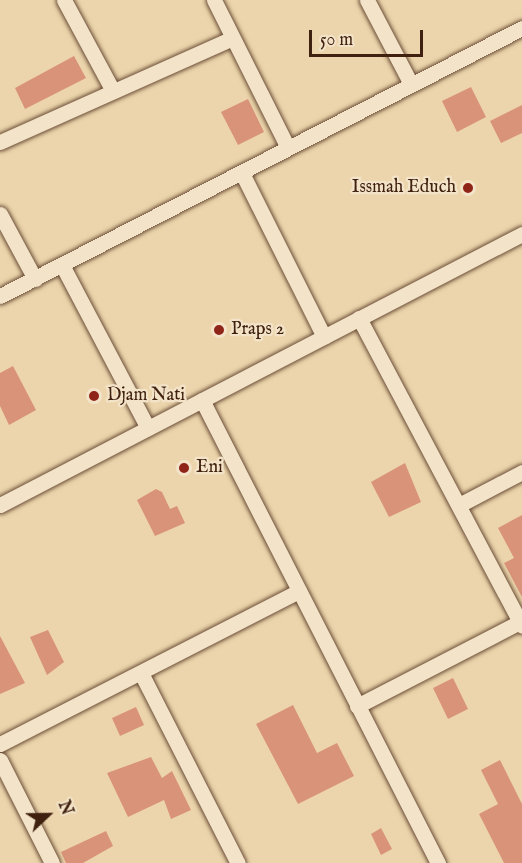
<!DOCTYPE html>
<html>
<head>
<meta charset="utf-8">
<style>
	body { margin:0 }
	#map { position:relative; width:522px; height:863px; overflow:hidden; background:#ecd5ac; font-family:"IM FELL English",serif }
	div>[style] { position:absolute }
	.building>* { inset:0; background:#d99379 }
	.roads { filter:drop-shadow(0 0 2px #6b4e37) drop-shadow(0 0 2px #6b4e37) }
	.street>* { height:15px; margin:-7.5px; padding:0 7.5px; transform-origin:7.5px; border-radius:7.5px; background:#f3e4c9 }
	.dots>* { width:16px; height:16px; translate:-50% -50%; box-sizing:border-box; border:3px solid #f3e4c9; border-radius:50% }
	span { translate:-50% -50%; white-space:nowrap; text-align:center; line-height:1.15; -webkit-text-stroke:4.5px #f3e4c9; paint-order:stroke }
	.poi-label { font-size:18px; color:#402110 }
	.right { translate:-100% -50%; text-align:right }
	.left { translate:0 -50%; text-align:left }
	.north { position:absolute; left:18px; top:785px; width:60px; height:60px; -webkit-text-stroke:4px #f3e4c9; paint-order:stroke; rotate:68deg; font-size:16px; font-weight:700; line-height:24px; text-align:center; color:#402110 }
	.north::after { content:''; display:block; margin:auto; width:21px; height:27px; background:#402110; clip-path:polygon(50% 0,100% 100%,50% 72%,0 100%) }
	.scale { position:absolute; left:309px; top:30px; width:114px; height:27px; box-sizing:border-box; border:3px solid #402110; border-top:0; padding-left:8px; font-size:18px; line-height:21px; white-space:nowrap; color:#402110; -webkit-text-stroke:4px #f3e4c9; paint-order:stroke }
</style>
</head>
<body>
<div id="map">
	<div class="building">
		<i style="clip-path:polygon(74px 56px,86px 78px,25px 109px,15px 88px)"></i>
		<i style="clip-path:polygon(471px 87px,486px 117px,457px 132px,442px 101px)"></i>
		<i style="clip-path:polygon(248px 99px,264px 132px,238px 145px,221px 112px)"></i>
		<i style="clip-path:polygon(522px 105px,522px 133px,501px 143px,490px 121px)"></i>
		<i style="clip-path:polygon(13px 366px,36px 410px,9px 425px,0 406px,0 373px)"></i>
		<i style="clip-path:polygon(405px 463px,421px 502px,389px 517px,371px 482px)"></i>
		<i style="clip-path:polygon(156px 489px,162px 492px,170px 509px,177px 506px,185px 523px,155px 536px,137px 500px)"></i>
		<i style="clip-path:polygon(522px 515px,522px 597px,504px 563px,514px 558px,498px 528px)"></i>
		<i style="clip-path:polygon(48px 630px,64px 662px,47px 675px,30px 637px)"></i>
		<i style="clip-path:polygon(0 636px,25px 683px,0 694px)"></i>
		<i style="clip-path:polygon(453px 678px,468px 709px,448px 719px,433px 688px)"></i>
		<i style="clip-path:polygon(293px 705px,317px 753px,337px 743px,354px 776px,298px 804px,256px 724px)"></i>
		<i style="clip-path:polygon(136px 707px,144px 725px,120px 736px,112px 718px)"></i>
		<i style="clip-path:polygon(151px 757px,162px 778px,172px 771px,191px 810px,171px 819px,164px 800px,128px 817px,107px 773px)"></i>
		<i style="clip-path:polygon(500px 760px,522px 804px,522px 863px,504px 863px,479px 814px,498px 804px,481px 770px)"></i>
		<i style="clip-path:polygon(381px 828px,392px 849px,381px 855px,371px 834px)"></i>
		<i style="clip-path:polygon(106px 831px,113px 846px,83px 863px,66px 863px,61px 852px)"></i>
	</div>
	<div class="roads">
		<div class="street">
			<i style="left:64px;top:0;width:101px;rotate:61.7deg"></i>
			<i style="left:214px;top:0;width:165px;rotate:63.4deg"></i>
			<i style="left:367px;top:0;width:95px;rotate:62.4deg"></i>
			<i style="left:0;top:142px;width:254px;rotate:-24.1deg"></i>
			<i style="left:242px;top:173px;width:183px;rotate:63.4deg"></i>
			<i style="left:0;top:214px;width:74px;rotate:61.7deg"></i>
			<i style="left:62px;top:265px;width:184px;rotate:62.2deg"></i>
			<i style="left:0;top:296px;width:587px;rotate:-27.18deg"></i>
			<i style="left:359px;top:318px;width:348px;rotate:62.1deg"></i>
			<i style="left:202px;top:400px;width:520px;rotate:62.99deg"></i>
			<i style="left:0;top:505px;width:588px;rotate:-27.44deg"></i>
			<i style="left:459px;top:505px;width:71px;rotate:-27.6deg"></i>
			<i style="left:141px;top:673px;width:213px;rotate:63deg"></i>
			<i style="left:357px;top:706px;width:186px;rotate:-27.3deg"></i>
			<i style="left:0;top:744px;width:336px;rotate:-27.1deg"></i>
			<i style="left:0;top:760px;width:115px;rotate:63.2deg"></i>
		</div>
	</div>
	<div class="dots">
		<i style="left:468px;top:188px;background:#8f2418"></i>
		<i style="left:219px;top:330px;background:#8f2418"></i>
		<i style="left:94px;top:396px;background:#8f2418"></i>
		<i style="left:184px;top:468px;background:#8f2418"></i>
	</div>
	<div class="poi-label">
		<span class="right" style="left:456px;top:188px">Issmah Educh</span>
		<span class="left" style="left:231px;top:330px">Praps 2</span>
		<span class="left" style="left:107px;top:396px">Djam Nati</span>
		<span class="left" style="left:196px;top:468px">Eni</span>
	</div>
	<div class="north">N</div>
	<div class="scale">50 m</div>
</div>
</body>
</html>
